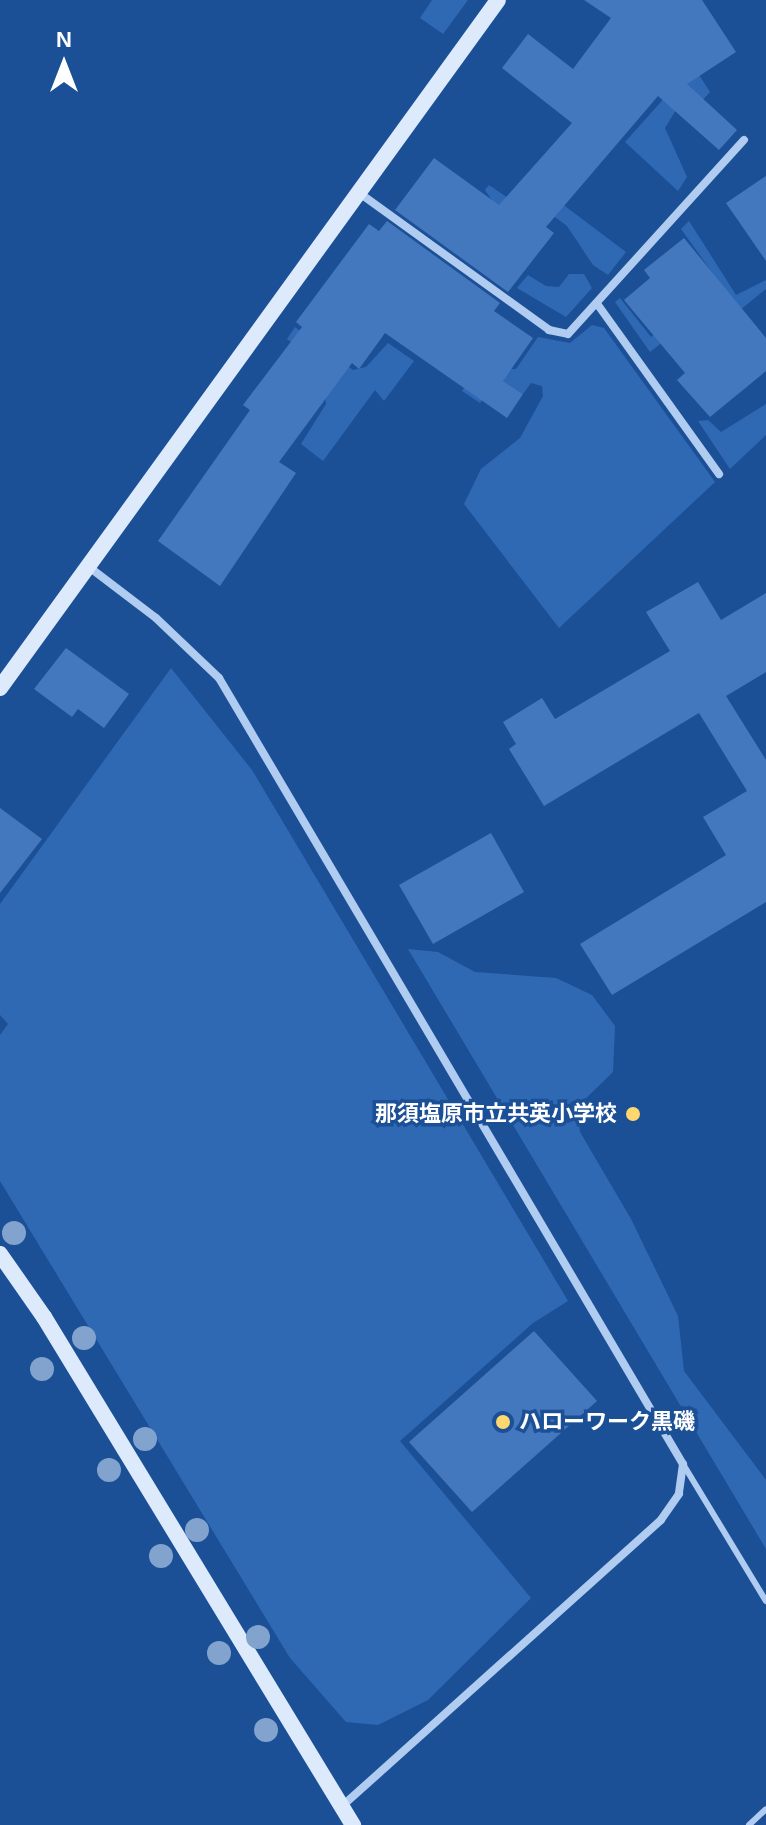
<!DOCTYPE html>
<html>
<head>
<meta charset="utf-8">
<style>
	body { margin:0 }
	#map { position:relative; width:766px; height:1825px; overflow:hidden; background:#1b5097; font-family:Helvetica,"Noto Sans JP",sans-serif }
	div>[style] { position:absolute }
	.green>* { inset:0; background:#2f69b4 }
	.building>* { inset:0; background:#4478be }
	.lane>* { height:6px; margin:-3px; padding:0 3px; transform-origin:3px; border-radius:3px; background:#b0ccf0 }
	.street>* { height:8px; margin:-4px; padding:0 4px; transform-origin:4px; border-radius:4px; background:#b0ccf0 }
	.secondary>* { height:16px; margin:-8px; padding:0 8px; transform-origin:8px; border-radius:8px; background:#ddeafb }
	.trees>* { width:24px; height:24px; margin:-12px; border-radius:50%; background:#82a3ce }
	.dots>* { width:22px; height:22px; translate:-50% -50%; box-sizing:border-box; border:4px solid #1b5097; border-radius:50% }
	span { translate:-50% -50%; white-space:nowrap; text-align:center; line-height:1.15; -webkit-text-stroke:7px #1b5097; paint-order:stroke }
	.poi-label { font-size:22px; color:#fff; font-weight:700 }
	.right { translate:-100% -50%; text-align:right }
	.left { translate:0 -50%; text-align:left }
	.north { position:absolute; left:24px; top:24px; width:80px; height:80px; -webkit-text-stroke:6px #1b5097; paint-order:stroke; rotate:0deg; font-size:22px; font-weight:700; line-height:32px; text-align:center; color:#fff }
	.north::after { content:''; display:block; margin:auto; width:28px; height:36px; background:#fff; clip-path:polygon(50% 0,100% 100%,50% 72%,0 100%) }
</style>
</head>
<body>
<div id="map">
	<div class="green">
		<i style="clip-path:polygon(432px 0,468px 0,443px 34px,420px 18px)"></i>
		<i style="clip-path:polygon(674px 36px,710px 92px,689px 115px,679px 105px,665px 128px,687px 177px,678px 191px,625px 142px,687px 73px)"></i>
		<i style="clip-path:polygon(525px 176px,626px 252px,608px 275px,593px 265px,567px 226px,531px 199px,497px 208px,485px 190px,489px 185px,508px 198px)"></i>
		<i style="clip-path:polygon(689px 221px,736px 295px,766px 280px,766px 289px,740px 310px,692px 319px,650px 352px,615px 302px,620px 298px,651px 337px,689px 305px,729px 296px,681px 229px)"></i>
		<i style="clip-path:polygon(569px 274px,584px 274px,592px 288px,566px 317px,517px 288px,528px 275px,546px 286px,559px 287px)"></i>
		<i style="clip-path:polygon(592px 325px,604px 328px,715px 482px,559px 628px,464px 504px,481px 469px,520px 438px,543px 396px,542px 386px,531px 383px,523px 394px,500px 379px,480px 403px,462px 391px,477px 369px,516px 369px,538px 337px,570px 343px)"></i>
		<i style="clip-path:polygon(295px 327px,353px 370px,366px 367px,388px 343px,414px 361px,384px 401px,375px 390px,323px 461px,301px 444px,326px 404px,320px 364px,287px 339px)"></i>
		<i style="clip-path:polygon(766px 404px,766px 435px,730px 469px,698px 421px,708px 420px,721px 432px)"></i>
		<i style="clip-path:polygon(171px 668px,252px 770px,568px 1301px,533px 1323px,400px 1441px,531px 1598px,428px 1700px,378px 1725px,346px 1722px,290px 1658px,0 1181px,0 1035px,8px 1024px,0 1015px,0 904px)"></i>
		<i style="clip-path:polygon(408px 949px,438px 952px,475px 972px,556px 978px,592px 995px,615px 1026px,613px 1072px,577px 1107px,580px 1132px,631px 1219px,678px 1316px,684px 1371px,766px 1480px,766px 1549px)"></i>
	</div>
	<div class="building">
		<i style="clip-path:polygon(584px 0,702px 0,736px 52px,687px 84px,737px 130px,719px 150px,658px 96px,546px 227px,554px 233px,508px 292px,395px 210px,434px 158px,499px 205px,572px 123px,502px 68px,528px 34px,573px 69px,611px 18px)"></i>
		<i style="clip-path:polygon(766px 176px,766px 261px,726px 203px)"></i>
		<i style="clip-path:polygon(387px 221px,500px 303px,494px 311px,533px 338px,503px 381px,523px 394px,507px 418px,385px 333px,359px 369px,352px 363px,279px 462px,296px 473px,220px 586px,158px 541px,250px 410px,243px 405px,302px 327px,296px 322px,369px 224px,379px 231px)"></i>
		<i style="clip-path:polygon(684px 238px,766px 338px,766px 371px,710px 417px,677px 380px,685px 373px,624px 300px,650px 278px,644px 270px)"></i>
		<i style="clip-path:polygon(698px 582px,721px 620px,766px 593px,766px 672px,726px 696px,766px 760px,766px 902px,612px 995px,580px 944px,726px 855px,703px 817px,747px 791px,699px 713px,544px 806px,509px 749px,516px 744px,503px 722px,542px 698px,555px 719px,670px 651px,646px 612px)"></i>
		<i style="clip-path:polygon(66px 648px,129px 694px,104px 728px,78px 709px,72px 717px,34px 689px)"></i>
		<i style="clip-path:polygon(0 808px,42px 839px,0 893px)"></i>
		<i style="clip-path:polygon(491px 833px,524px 892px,433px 944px,399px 885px)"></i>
		<i style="clip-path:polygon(534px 1331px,597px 1401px,472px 1512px,409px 1442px)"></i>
	</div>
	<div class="lane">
		<i style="left:683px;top:1464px;width:160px;rotate:58.8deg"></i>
		<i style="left:749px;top:1825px;width:23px;rotate:-43deg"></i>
	</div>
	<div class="street">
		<i style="left:358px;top:192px;width:236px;rotate:35.8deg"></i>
		<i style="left:549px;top:330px;width:19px;rotate:12deg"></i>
		<i style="left:568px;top:334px;width:262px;rotate:-47.8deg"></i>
		<i style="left:598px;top:305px;width:208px;rotate:54.4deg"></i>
		<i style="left:89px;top:567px;width:84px;rotate:37.3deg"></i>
		<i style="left:156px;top:618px;width:87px;rotate:43.6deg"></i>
		<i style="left:219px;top:678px;width:913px;rotate:59.45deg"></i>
		<i style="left:683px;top:1464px;width:30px;rotate:98deg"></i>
		<i style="left:679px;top:1494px;width:32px;rotate:125deg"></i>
		<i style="left:661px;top:1520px;width:428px;rotate:138.1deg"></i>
	</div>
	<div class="secondary">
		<i style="left:0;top:688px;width:849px;rotate:-54.1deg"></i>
		<i style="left:0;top:1254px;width:77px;rotate:55.1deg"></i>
		<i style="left:44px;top:1317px;width:595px;rotate:58.69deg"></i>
	</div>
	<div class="trees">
		<i style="left:14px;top:1233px"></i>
		<i style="left:84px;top:1338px"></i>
		<i style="left:42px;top:1369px"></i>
		<i style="left:145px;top:1439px"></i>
		<i style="left:109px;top:1470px"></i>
		<i style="left:197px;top:1530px"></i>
		<i style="left:161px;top:1556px"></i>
		<i style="left:258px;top:1637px"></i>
		<i style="left:219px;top:1653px"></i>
		<i style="left:266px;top:1730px"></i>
	</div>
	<div class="dots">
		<i style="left:633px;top:1114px;background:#ffd76f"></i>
		<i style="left:503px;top:1422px;background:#ffd76f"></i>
	</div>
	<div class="poi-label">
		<span class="right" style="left:617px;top:1114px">那須塩原市立共英小学校</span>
		<span class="left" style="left:519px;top:1422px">ハローワーク黒磯</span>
	</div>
	<div class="north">N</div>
</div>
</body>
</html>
